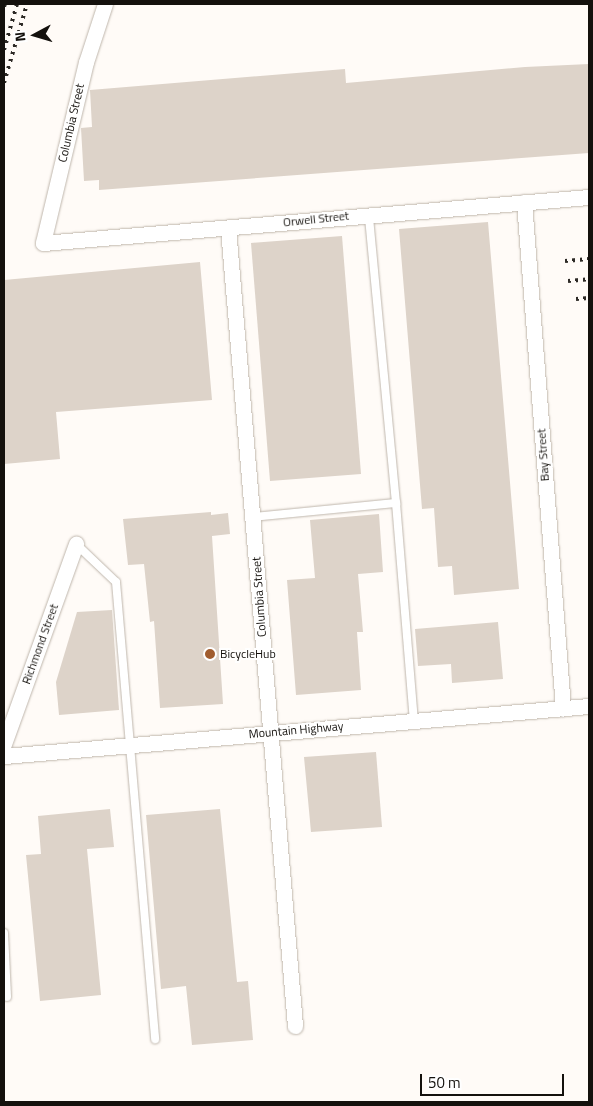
<!DOCTYPE html>
<html>
<head>
<meta charset="utf-8">
<style>
	body { margin:0 }
	#map { position:relative; width:593px; height:1106px; overflow:hidden; background:#fffbf7; font-family:"Titillium Web",sans-serif }
	div>[style] { position:absolute }
	.building>* { inset:0; background:#ddd3c9 }
	.roads { filter:drop-shadow(0 0 1px #bfb6ac) drop-shadow(0 0 1px #bfb6ac) }
	.service>* { height:8px; margin:-4px; padding:0 4px; transform-origin:4px; border-radius:4px; background:#fff }
	.minor>* { height:15px; margin:-7.5px; padding:0 7.5px; transform-origin:7.5px; border-radius:7.5px; background:#fff }
	.rail>* { height:4px; margin-top:-2px; transform-origin:0; background:repeating-linear-gradient(90deg,#2d2a26 0 2.5px,transparent 0 7.5px) }
	.dots>* { width:14px; height:14px; translate:-50% -50%; box-sizing:border-box; border:2px solid #fff; border-radius:50% }
	span { translate:-50% -50%; white-space:nowrap; text-align:center; line-height:1.15; -webkit-text-stroke:4px #fff; paint-order:stroke }
	.street-label { font-size:12px; color:#14110d }
	.poi-label { font-size:12px; color:#14110d }
	.left { translate:0 -50%; text-align:left }
	.frame { position:absolute; inset:0; border:5px solid #14110d; pointer-events:none }
	.north { position:absolute; left:10px; top:10px; width:50px; height:50px; -webkit-text-stroke:4px #fff; paint-order:stroke; rotate:264deg; font-size:14px; font-weight:700; line-height:20px; text-align:center; color:#14110d }
	.north::after { content:''; display:block; margin:auto; width:18px; height:22px; background:#14110d; clip-path:polygon(50% 0,100% 100%,50% 72%,0 100%) }
	.scale { position:absolute; left:420px; top:1074px; width:144px; height:22px; box-sizing:border-box; border:2px solid #14110d; border-top:0; padding-left:6px; font-size:15px; line-height:18px; white-space:nowrap; color:#14110d; -webkit-text-stroke:4px #fff; paint-order:stroke }
</style>
</head>
<body>
<div id="map">
	<div class="building">
		<i style="clip-path:polygon(589px 64px,589px 153px,99px 190px,99px 180px,84px 181px,81px 128px,92px 127px,90px 90px,345px 69px,346px 83px,525px 67px)"></i>
		<i style="clip-path:polygon(488px 222px,519px 589px,454px 595px,452px 566px,438px 567px,434px 508px,422px 509px,399px 229px)"></i>
		<i style="clip-path:polygon(342px 236px,361px 474px,270px 481px,251px 243px)"></i>
		<i style="clip-path:polygon(200px 262px,212px 400px,56px 412px,60px 459px,4px 464px,4px 280px)"></i>
		<i style="clip-path:polygon(211px 512px,211px 515px,228px 513px,230px 534px,212px 536px,223px 704px,160px 708px,154px 621px,150px 622px,144px 564px,128px 565px,123px 519px)"></i>
		<i style="clip-path:polygon(379px 514px,383px 572px,358px 574px,363px 632px,357px 632px,361px 690px,296px 695px,287px 580px,315px 578px,310px 520px)"></i>
		<i style="clip-path:polygon(112px 610px,119px 710px,59px 715px,56px 682px,77px 612px)"></i>
		<i style="clip-path:polygon(498px 622px,503px 679px,452px 683px,451px 664px,418px 666px,415px 629px)"></i>
		<i style="clip-path:polygon(376px 752px,382px 827px,311px 832px,304px 757px)"></i>
		<i style="clip-path:polygon(110px 809px,114px 847px,87px 849px,101px 995px,40px 1001px,26px 855px,41px 854px,38px 816px)"></i>
		<i style="clip-path:polygon(220px 809px,237px 982px,248px 981px,253px 1040px,192px 1045px,186px 986px,161px 989px,146px 815px)"></i>
	</div>
	<div class="roads">
		<div class="service">
			<i style="left:396px;top:503px;width:219px;rotate:85.3deg"></i>
			<i style="left:253px;top:517px;width:144px;rotate:-5.6deg"></i>
			<i style="left:396px;top:503px;width:289px;rotate:-95.4deg"></i>
			<i style="left:76px;top:544px;width:55px;rotate:43.5deg"></i>
			<i style="left:116px;top:582px;width:459px;rotate:85.1deg"></i>
			<i style="left:4px;top:933px;width:64px;rotate:87.3deg"></i>
		</div>
		<div class="minor">
			<i style="left:105px;top:4px;width:61px;rotate:108.1deg"></i>
			<i style="left:86px;top:62px;width:186px;rotate:103.4deg"></i>
			<i style="left:43px;top:243px;width:548px;rotate:-4.82deg"></i>
			<i style="left:524px;top:202px;width:508px;rotate:85.59deg"></i>
			<i style="left:228px;top:228px;width:801px;rotate:85.2deg"></i>
			<i style="left:4px;top:744px;width:213px;rotate:-70.2deg"></i>
			<i style="left:4px;top:756px;width:587px;rotate:-4.89deg"></i>
		</div>
	</div>
	<div class="rail">
		<i style="left:4px;top:7px;width:3px;rotate:-72deg"></i>
		<i style="left:4px;top:50px;width:48px;rotate:-74.2deg"></i>
		<i style="left:4px;top:83px;width:82px;rotate:-73.8deg"></i>
		<i style="left:565px;top:261px;width:24px;rotate:-5deg"></i>
		<i style="left:568px;top:281px;width:21px;rotate:-5deg"></i>
		<i style="left:576px;top:299px;width:13px;rotate:-4deg"></i>
	</div>
	<div class="dots">
		<i style="left:210px;top:654px;background:#a15d2f"></i>
	</div>
	<div class="street-label">
		<span style="left:71px;top:123px;rotate:-77deg">Columbia Street</span>
		<span style="left:316px;top:219px;rotate:-6deg">Orwell Street</span>
		<span style="left:543px;top:455px;rotate:-94deg">Bay Street</span>
		<span style="left:259px;top:597px;rotate:-94deg">Columbia Street</span>
		<span style="left:40px;top:644px;rotate:-70deg">Richmond Street</span>
		<span style="left:296px;top:730px;rotate:-5deg">Mountain Highway</span>
	</div>
	<div class="poi-label">
		<span class="left" style="left:220px;top:654px">BicycleHub</span>
	</div>
	<div class="frame"></div>
	<div class="north">N</div>
	<div class="scale">50 m</div>
</div>
</body>
</html>
